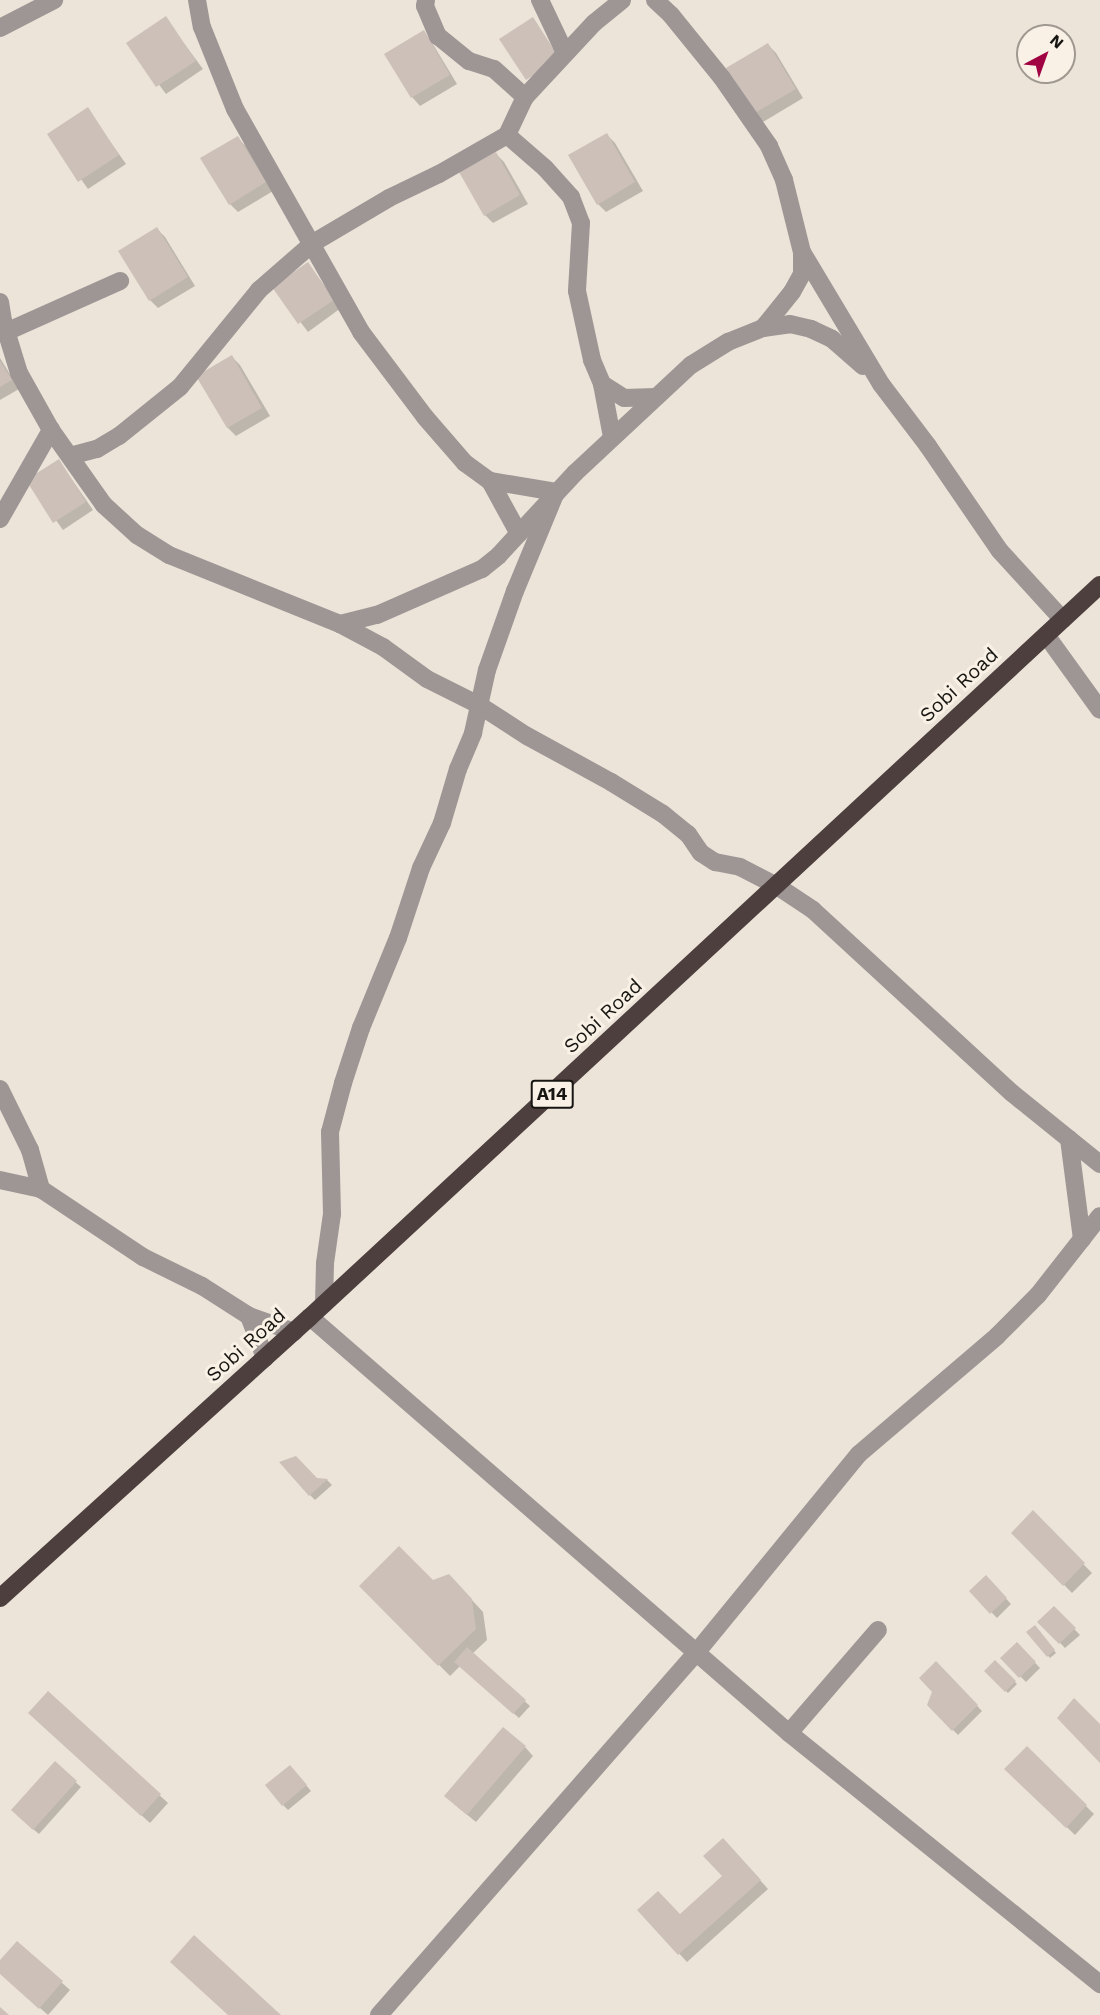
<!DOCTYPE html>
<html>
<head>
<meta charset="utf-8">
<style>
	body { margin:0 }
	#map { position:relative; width:1100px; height:2015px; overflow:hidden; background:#ece4d8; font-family:"Work Sans",sans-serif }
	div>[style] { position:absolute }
	.shadow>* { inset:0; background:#0003 }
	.building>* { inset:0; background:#cdc0b8 }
	.street>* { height:18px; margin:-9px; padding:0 9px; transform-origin:9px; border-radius:9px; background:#9d9695 }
	.highway>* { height:18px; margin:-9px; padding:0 9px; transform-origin:9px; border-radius:9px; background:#4c3f3e }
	span { translate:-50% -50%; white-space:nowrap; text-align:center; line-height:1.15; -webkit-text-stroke:6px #f9f1e6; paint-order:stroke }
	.shield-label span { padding:2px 4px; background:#f9f1e6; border:2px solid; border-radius:4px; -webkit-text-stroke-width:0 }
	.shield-label { font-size:18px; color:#181612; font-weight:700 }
	.street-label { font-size:20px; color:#181612 }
	.north { position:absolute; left:1016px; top:24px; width:60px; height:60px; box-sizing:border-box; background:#f9f1e6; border:2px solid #9f9991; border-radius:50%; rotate:41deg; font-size:16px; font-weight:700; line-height:24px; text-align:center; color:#181612 }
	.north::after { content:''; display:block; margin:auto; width:21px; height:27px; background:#a00242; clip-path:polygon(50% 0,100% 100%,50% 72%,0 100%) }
</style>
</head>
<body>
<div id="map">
	<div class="shadow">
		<i style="clip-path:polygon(165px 18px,203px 69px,166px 94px,128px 43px)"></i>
		<i style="clip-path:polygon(423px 32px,431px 41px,457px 84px,420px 106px,412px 97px)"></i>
		<i style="clip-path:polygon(768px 45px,776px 53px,803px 98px,763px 122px,755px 113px)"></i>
		<i style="clip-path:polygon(87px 109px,126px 164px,88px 189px,49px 134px)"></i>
		<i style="clip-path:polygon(607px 135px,615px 143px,643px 191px,606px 212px,598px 204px)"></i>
		<i style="clip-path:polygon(237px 138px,246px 146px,273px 191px,238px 212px,230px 204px)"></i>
		<i style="clip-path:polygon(496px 154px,504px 162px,528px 204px,493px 223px,485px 215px)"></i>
		<i style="clip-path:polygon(157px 229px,165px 237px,195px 286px,158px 308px,150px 300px)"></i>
		<i style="clip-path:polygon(308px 264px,341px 308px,308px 332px,274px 287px)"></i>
		<i style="clip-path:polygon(232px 357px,240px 365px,270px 416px,236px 436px,228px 428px,198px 376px)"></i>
		<i style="clip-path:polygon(0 358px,19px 389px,0 400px)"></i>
		<i style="clip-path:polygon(59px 461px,93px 510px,63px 530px,28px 481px)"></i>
		<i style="clip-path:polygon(316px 1479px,327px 1480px,332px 1485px,315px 1500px,310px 1495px)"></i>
		<i style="clip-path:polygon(1033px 1513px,1092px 1573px,1072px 1593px,1013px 1533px)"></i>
		<i style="clip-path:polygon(986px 1577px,1011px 1604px,997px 1618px,971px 1591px)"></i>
		<i style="clip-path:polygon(433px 1582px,460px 1587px,483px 1612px,487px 1640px,472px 1654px,530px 1706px,519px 1718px,460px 1666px,450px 1676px,362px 1586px)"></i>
		<i style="clip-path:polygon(1054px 1608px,1080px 1635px,1065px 1648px,1040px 1622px)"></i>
		<i style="clip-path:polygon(1034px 1627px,1056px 1653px,1050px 1658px,1028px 1632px)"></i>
		<i style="clip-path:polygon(1017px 1644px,1040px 1668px,1026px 1682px,1002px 1658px)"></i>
		<i style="clip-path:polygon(936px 1663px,982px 1711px,958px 1735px,929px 1705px,934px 1692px)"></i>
		<i style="clip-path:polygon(995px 1663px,1017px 1684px,1008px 1693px,986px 1671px)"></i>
		<i style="clip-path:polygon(48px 1693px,168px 1803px,150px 1823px,38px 1721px)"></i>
		<i style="clip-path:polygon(525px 1747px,533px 1756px,476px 1822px,454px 1804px)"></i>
		<i style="clip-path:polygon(1027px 1748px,1094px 1814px,1075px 1835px,1006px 1769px)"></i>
		<i style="clip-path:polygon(55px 1764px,81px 1787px,39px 1834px,18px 1816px)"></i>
		<i style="clip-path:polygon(295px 1772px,311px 1791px,288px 1810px,283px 1805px)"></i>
		<i style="clip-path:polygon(731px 1848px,768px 1889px,687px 1962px,639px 1910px,680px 1916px,724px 1876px)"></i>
		<i style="clip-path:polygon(17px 1943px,70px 1990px,48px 2015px,0 1973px,0 1963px)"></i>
	</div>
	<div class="building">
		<i style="clip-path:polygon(166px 16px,196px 61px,156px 87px,126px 43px)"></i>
		<i style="clip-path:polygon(533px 17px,560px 59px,526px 80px,499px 39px)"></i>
		<i style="clip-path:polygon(424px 30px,450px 75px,411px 98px,384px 54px)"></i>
		<i style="clip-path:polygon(768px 43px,796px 89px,753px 114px,726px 68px)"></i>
		<i style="clip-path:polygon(88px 107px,119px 155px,78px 182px,47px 134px)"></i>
		<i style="clip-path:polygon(607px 133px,635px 182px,597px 205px,568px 155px)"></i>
		<i style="clip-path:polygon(238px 136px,266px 182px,229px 205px,200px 158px)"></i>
		<i style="clip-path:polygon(496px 152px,520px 195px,484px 216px,459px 172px)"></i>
		<i style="clip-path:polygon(157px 227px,188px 277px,149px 301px,118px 251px)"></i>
		<i style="clip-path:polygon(308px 262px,334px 300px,298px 324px,272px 287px)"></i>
		<i style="clip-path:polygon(232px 355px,262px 408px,227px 428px,196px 376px)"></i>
		<i style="clip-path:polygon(0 361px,12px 380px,0 387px)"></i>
		<i style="clip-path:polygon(59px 459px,86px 502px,53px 523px,26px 480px)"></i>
		<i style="clip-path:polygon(296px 1456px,317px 1478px,328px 1479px,309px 1496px,279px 1462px)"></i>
		<i style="clip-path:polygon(1033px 1510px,1085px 1563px,1063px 1586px,1011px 1533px)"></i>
		<i style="clip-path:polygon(399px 1546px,433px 1580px,449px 1574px,472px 1599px,476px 1629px,438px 1666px,359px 1586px)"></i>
		<i style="clip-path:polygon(986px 1575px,1007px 1598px,990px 1614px,969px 1591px)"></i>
		<i style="clip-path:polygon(1054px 1606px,1076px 1628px,1059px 1644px,1037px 1622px)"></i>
		<i style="clip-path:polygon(1035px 1625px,1055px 1650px,1047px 1657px,1026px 1632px)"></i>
		<i style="clip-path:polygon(1017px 1642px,1036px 1662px,1019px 1678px,1000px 1658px)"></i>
		<i style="clip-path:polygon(467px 1647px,526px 1700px,513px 1714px,454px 1662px)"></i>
		<i style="clip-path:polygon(995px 1660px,1016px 1681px,1005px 1692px,984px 1671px)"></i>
		<i style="clip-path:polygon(936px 1661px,978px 1705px,952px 1731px,927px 1705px,932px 1692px,919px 1678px)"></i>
		<i style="clip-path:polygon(48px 1691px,161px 1794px,141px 1816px,28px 1713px)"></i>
		<i style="clip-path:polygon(1074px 1698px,1100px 1724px,1100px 1763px,1057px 1718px)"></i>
		<i style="clip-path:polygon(503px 1727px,526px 1746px,467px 1815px,444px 1796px)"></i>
		<i style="clip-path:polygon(1027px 1746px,1087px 1805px,1066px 1828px,1004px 1769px)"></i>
		<i style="clip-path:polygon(55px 1761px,77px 1781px,33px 1830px,11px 1810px)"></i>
		<i style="clip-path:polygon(290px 1765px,307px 1785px,282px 1806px,265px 1785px)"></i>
		<i style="clip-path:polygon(723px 1838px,761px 1880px,678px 1955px,637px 1910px,658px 1891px,680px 1914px,722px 1876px,703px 1856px)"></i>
		<i style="clip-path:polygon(194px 1935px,281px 2015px,228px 2015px,170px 1962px)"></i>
		<i style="clip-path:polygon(17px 1941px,63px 1981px,39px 2009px,0 1974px,0 1960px)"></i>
		<i style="clip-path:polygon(0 2007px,9px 2015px,0 2015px)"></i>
	</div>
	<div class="street">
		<i style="left:197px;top:0;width:27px;rotate:80deg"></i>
		<i style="left:202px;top:27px;width:88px;rotate:68.1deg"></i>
		<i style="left:235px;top:109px;width:256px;rotate:60.5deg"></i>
		<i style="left:361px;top:332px;width:106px;rotate:53deg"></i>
		<i style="left:425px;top:417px;width:61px;rotate:49deg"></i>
		<i style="left:465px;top:463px;width:31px;rotate:36deg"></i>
		<i style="left:490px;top:481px;width:60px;rotate:61.3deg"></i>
		<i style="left:426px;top:0;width:6px;rotate:99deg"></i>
		<i style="left:425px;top:6px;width:33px;rotate:67deg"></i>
		<i style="left:438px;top:36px;width:40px;rotate:39deg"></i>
		<i style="left:469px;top:61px;width:26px;rotate:18deg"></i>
		<i style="left:494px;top:69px;width:42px;rotate:42.1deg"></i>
		<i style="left:540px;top:0;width:59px;rotate:64.7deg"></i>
		<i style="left:655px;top:0;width:22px;rotate:43deg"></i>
		<i style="left:671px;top:15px;width:81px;rotate:51deg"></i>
		<i style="left:722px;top:78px;width:83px;rotate:55.3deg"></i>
		<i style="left:769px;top:146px;width:37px;rotate:66deg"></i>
		<i style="left:784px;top:180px;width:74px;rotate:76deg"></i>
		<i style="left:802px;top:252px;width:154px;rotate:59.1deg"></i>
		<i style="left:881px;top:384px;width:78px;rotate:52.8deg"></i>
		<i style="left:928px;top:446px;width:127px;rotate:55.6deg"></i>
		<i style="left:1000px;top:551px;width:93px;rotate:47.6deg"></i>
		<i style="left:0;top:28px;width:61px;rotate:-27.4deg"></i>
		<i style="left:507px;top:135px;width:50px;rotate:41deg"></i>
		<i style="left:545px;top:168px;width:39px;rotate:48deg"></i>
		<i style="left:571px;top:197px;width:28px;rotate:69deg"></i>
		<i style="left:581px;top:223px;width:68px;rotate:93.4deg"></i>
		<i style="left:577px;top:291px;width:71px;rotate:77.7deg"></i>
		<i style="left:592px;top:360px;width:26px;rotate:67deg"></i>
		<i style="left:602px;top:384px;width:54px;rotate:79.3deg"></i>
		<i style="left:0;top:302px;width:19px;rotate:81deg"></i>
		<i style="left:3px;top:321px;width:54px;rotate:72.9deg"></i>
		<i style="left:19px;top:373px;width:65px;rotate:60.7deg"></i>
		<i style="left:51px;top:430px;width:92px;rotate:54.8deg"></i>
		<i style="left:104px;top:505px;width:45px;rotate:42.3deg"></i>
		<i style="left:137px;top:535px;width:38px;rotate:32deg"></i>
		<i style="left:169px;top:555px;width:184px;rotate:22deg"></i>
		<i style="left:340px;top:624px;width:49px;rotate:28.1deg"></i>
		<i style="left:383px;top:647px;width:54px;rotate:36deg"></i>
		<i style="left:427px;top:679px;width:58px;rotate:26.6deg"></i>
		<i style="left:479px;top:705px;width:57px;rotate:32.9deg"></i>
		<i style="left:527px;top:736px;width:96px;rotate:28.7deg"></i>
		<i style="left:611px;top:782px;width:61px;rotate:31.6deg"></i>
		<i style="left:663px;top:814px;width:32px;rotate:39deg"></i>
		<i style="left:688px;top:834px;width:23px;rotate:56deg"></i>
		<i style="left:701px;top:853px;width:17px;rotate:33deg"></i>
		<i style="left:715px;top:862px;width:25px;rotate:11deg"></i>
		<i style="left:740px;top:867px;width:42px;rotate:27.2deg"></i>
		<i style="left:777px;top:886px;width:43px;rotate:33.7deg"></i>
		<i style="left:813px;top:910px;width:270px;rotate:42.6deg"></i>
		<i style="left:1012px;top:1093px;width:113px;rotate:38.9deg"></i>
		<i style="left:763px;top:328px;width:46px;rotate:-51.1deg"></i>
		<i style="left:792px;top:292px;width:21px;rotate:-61deg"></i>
		<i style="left:802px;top:274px;width:21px;rotate:-90deg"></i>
		<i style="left:6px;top:332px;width:125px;rotate:-24.1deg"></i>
		<i style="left:602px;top:384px;width:26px;rotate:32deg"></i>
		<i style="left:624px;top:398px;width:32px;rotate:-2deg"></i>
		<i style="left:70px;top:456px;width:28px;rotate:-15deg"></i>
		<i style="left:97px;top:449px;width:26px;rotate:-31deg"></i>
		<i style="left:119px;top:436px;width:78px;rotate:-38.8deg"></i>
		<i style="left:180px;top:387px;width:125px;rotate:-50.8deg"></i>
		<i style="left:259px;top:290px;width:72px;rotate:-41deg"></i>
		<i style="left:313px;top:243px;width:88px;rotate:-30.6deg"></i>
		<i style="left:389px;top:198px;width:55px;rotate:-25.6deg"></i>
		<i style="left:439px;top:174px;width:78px;rotate:-29.8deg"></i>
		<i style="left:507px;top:135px;width:42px;rotate:-64.7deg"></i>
		<i style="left:525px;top:97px;width:101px;rotate:-47deg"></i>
		<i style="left:594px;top:23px;width:36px;rotate:-39deg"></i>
		<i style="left:0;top:519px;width:103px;rotate:-60.2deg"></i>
		<i style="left:340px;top:624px;width:38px;rotate:-14deg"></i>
		<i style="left:377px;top:615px;width:115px;rotate:-23.7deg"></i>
		<i style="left:482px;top:569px;width:22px;rotate:-39deg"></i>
		<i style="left:499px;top:555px;width:112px;rotate:-47.2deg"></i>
		<i style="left:575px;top:473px;width:158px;rotate:-43deg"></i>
		<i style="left:691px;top:365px;width:44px;rotate:-31.9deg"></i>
		<i style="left:728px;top:342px;width:38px;rotate:-22deg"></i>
		<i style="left:763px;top:328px;width:27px;rotate:-8deg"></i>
		<i style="left:790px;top:324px;width:22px;rotate:13deg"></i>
		<i style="left:811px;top:329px;width:23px;rotate:25deg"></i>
		<i style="left:832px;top:339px;width:41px;rotate:41.1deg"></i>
		<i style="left:1046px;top:635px;width:92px;rotate:54.2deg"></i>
		<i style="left:0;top:1089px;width:68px;rotate:63.8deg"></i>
		<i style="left:30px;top:1150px;width:41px;rotate:74.2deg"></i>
		<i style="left:1069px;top:1139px;width:101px;rotate:82.6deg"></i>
		<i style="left:0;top:1180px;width:42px;rotate:12.4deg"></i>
		<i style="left:41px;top:1189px;width:123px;rotate:33.7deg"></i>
		<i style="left:143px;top:1257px;width:66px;rotate:26.2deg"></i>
		<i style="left:202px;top:1286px;width:56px;rotate:32.6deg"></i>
		<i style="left:249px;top:1316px;width:48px;rotate:19.6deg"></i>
		<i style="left:324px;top:1304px;width:41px;rotate:-88.6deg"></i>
		<i style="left:325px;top:1263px;width:49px;rotate:-81.9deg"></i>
		<i style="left:332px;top:1214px;width:82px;rotate:-91.4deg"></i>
		<i style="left:330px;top:1132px;width:51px;rotate:-75.1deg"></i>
		<i style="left:343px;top:1083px;width:58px;rotate:-71.9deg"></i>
		<i style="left:361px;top:1028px;width:97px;rotate:-67.7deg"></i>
		<i style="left:398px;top:938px;width:74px;rotate:-71.8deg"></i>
		<i style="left:421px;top:868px;width:50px;rotate:-65deg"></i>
		<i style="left:442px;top:823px;width:56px;rotate:-73.5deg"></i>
		<i style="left:458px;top:769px;width:39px;rotate:-67deg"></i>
		<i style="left:473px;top:733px;width:65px;rotate:-77.5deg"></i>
		<i style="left:487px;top:670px;width:84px;rotate:-70.5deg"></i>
		<i style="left:515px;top:591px;width:107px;rotate:-67.5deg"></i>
		<i style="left:556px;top:492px;width:67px;rotate:-170.5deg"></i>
		<i style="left:249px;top:1316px;width:45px;rotate:69.1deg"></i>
		<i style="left:310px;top:1317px;width:634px;rotate:40.97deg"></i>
		<i style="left:789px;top:1733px;width:400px;rotate:38.9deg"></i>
		<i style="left:789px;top:1733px;width:136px;rotate:-49.2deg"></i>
		<i style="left:379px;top:2015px;width:481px;rotate:-48.8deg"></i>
		<i style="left:696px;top:1653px;width:257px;rotate:-50.7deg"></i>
		<i style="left:859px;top:1454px;width:182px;rotate:-40.5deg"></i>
		<i style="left:997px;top:1336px;width:58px;rotate:-45deg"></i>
		<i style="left:1038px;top:1295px;width:100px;rotate:-51.9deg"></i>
	</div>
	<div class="highway">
		<i style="left:0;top:1598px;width:418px;rotate:-42.2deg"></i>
		<i style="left:310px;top:1317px;width:1077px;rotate:-42.82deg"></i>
	</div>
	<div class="shield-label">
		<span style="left:552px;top:1094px">A14</span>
	</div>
	<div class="street-label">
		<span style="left:959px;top:685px;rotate:-43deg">Sobi Road</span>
		<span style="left:603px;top:1016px;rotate:-43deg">Sobi Road</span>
		<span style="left:246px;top:1345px;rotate:-42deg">Sobi Road</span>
	</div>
	<div class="north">N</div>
</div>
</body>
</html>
